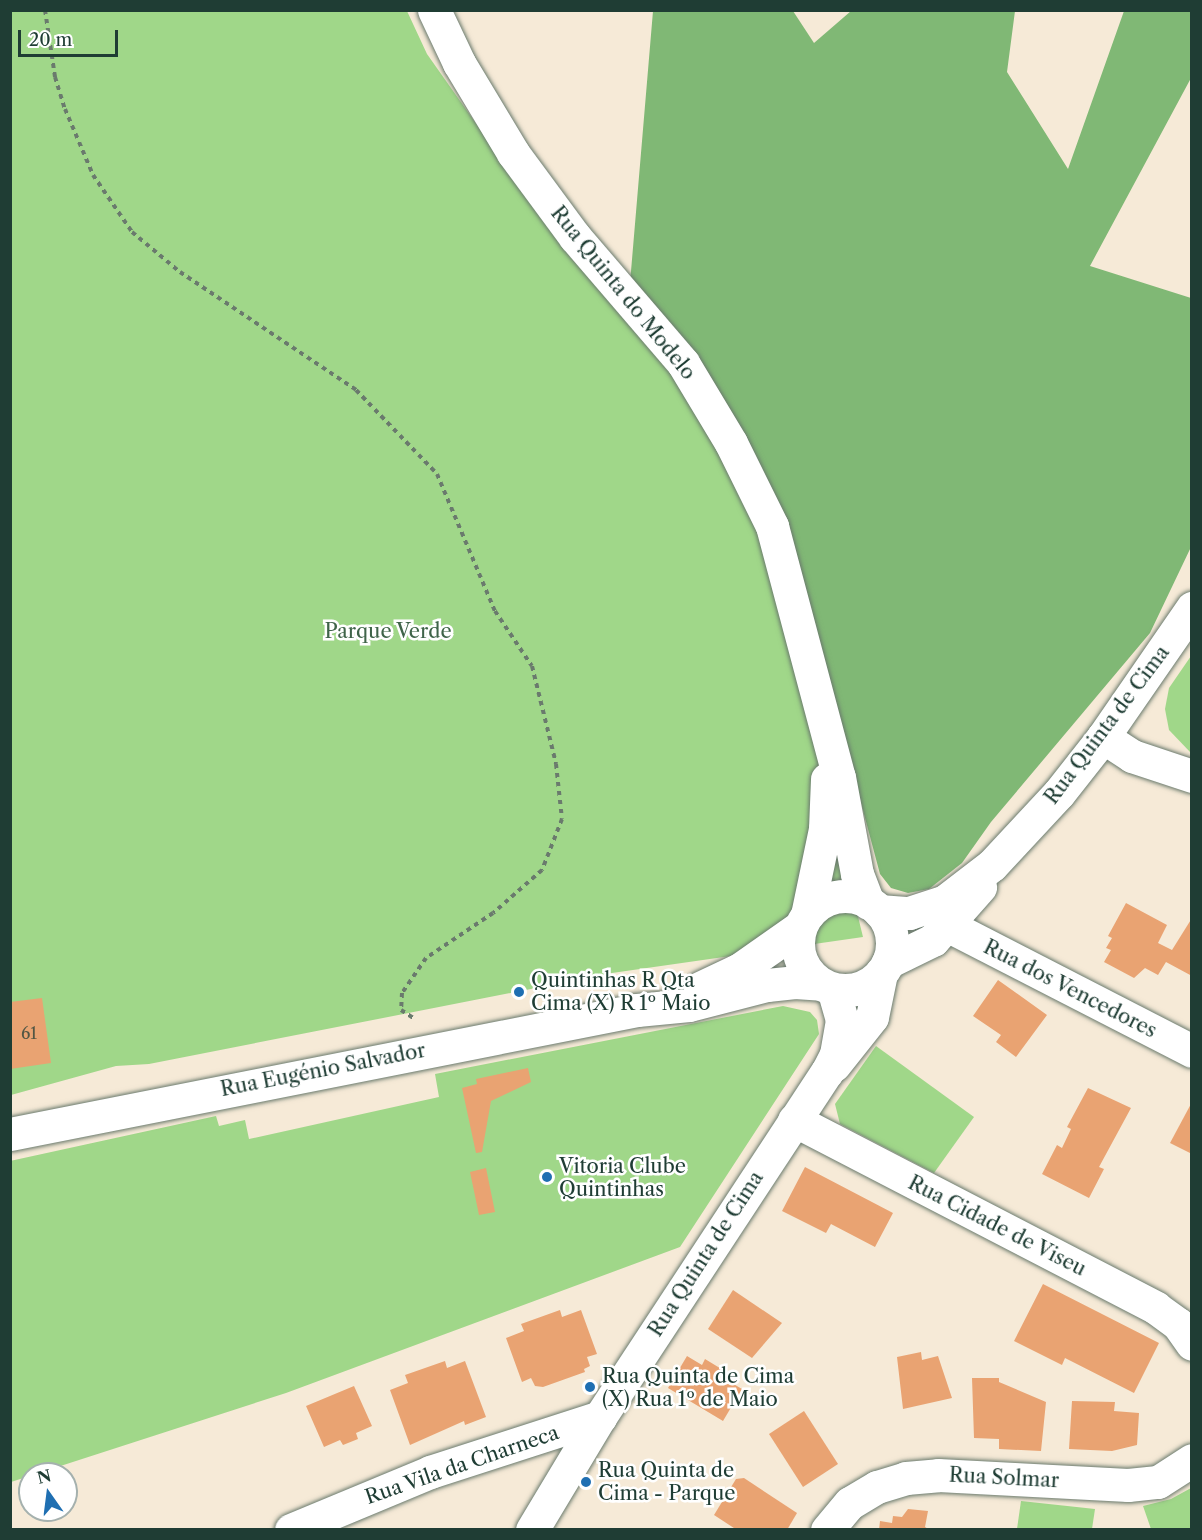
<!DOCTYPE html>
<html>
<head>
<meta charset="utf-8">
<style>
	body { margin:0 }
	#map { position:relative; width:1202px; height:1540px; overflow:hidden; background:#f6ead7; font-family:"Libre Caslon Text",serif }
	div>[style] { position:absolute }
	.green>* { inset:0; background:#a0d789 }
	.forest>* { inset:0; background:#80b875 }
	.building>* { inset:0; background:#e9a372 }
	.path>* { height:4px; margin-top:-2px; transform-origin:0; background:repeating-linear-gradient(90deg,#6a7a6d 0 4.5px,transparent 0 9px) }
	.roads { filter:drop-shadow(0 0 2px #6a7a6d) drop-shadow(0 0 2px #6a7a6d) }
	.street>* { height:33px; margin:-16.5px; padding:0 16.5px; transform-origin:16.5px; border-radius:16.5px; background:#fff }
	.secondary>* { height:33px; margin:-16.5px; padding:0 16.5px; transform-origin:16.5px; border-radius:16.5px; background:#fff }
	.secondary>.ring { margin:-16.5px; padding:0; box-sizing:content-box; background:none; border:33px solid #fff; border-radius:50% }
	.dots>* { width:16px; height:16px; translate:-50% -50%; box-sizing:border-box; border:3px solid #fff; border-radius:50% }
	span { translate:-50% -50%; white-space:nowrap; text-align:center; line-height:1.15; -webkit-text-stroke:5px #fff; paint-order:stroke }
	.number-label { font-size:16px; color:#525644 }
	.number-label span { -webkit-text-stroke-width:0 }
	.street-label { font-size:20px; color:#1f3d34 }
	.park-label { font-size:20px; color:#3f6449 }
	.poi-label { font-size:20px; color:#1f3d34 }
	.left { translate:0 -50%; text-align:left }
	.frame { position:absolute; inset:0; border:12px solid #1f3d34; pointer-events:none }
	.north { position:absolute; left:18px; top:1462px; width:60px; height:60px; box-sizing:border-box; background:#fff; border:2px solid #a5b1ae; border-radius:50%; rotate:346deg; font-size:16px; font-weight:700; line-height:24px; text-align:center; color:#1f3d34 }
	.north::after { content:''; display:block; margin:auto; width:21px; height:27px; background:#1f6fb2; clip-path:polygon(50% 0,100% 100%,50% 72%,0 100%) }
	.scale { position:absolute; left:18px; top:30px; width:100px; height:27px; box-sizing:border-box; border:3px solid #1f3d34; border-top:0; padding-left:8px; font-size:18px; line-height:21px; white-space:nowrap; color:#1f3d34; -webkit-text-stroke:4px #fff; paint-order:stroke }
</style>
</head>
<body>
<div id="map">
	<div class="green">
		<i style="clip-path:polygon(11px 11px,407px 11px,427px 54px,570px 257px,672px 367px,765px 536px,863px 937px,612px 973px,149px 1064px,116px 1066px,11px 1095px)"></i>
		<i style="clip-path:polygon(1191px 656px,1191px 753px,1169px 730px,1165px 709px,1169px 688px)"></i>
		<i style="clip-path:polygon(783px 1006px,810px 1012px,817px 1020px,819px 1034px,680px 1247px,286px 1393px,11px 1482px,10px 1161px,216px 1116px,219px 1126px,245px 1120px,249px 1139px,439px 1097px,435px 1074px)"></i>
		<i style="clip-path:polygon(876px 1046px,974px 1117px,934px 1173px,840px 1124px,835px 1104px)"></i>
		<i style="clip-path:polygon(1191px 1488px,1191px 1529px,1151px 1529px,1143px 1506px,1171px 1499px)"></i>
		<i style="clip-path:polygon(1021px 1501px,1095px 1509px,1092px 1529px,1017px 1529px)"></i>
	</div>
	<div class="forest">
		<i style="clip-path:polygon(653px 11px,793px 11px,814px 43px,851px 11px,1015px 11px,1007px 72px,1068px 169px,1124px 11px,1191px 11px,1191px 78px,1090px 266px,1191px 298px,1191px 547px,1150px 633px,991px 822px,962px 863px,929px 889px,908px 893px,891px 888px,880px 874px,784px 514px,630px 283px)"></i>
	</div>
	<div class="building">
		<i style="clip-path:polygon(1126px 903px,1167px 925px,1158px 943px,1172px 950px,1192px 918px,1192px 976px,1166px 962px,1158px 975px,1145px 968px,1134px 978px,1104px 962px,1111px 950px,1106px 948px,1112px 938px,1108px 936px)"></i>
		<i style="clip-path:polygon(998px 980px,1047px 1015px,1016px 1057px,996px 1042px,1001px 1035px,973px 1016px)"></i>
		<i style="clip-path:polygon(42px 998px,51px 1063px,10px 1069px,10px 1002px)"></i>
		<i style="clip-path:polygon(528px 1068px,531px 1082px,491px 1101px,482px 1152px,476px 1153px,462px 1088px,477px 1084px,476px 1079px)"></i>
		<i style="clip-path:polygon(1088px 1088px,1131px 1108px,1099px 1167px,1104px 1169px,1089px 1198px,1042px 1174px,1057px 1145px,1062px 1148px,1071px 1129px,1067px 1127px)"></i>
		<i style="clip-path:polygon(1192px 1102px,1192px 1154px,1170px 1143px)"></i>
		<i style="clip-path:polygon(805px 1167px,893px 1213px,875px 1247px,831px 1224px,826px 1233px,782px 1211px)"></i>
		<i style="clip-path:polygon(486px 1168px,495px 1212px,479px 1215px,470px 1172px)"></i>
		<i style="clip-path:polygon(1043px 1284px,1159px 1343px,1134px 1393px,1065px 1358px,1062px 1365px,1014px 1341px)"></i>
		<i style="clip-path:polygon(733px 1290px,782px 1323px,752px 1358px,708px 1329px)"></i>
		<i style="clip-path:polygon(560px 1310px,562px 1317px,581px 1310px,597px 1354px,587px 1357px,590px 1366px,584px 1369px,585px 1372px,543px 1387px,535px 1386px,531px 1378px,522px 1382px,506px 1338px,524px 1331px,521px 1324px)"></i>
		<i style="clip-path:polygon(921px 1352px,922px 1360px,938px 1356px,952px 1398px,903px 1409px,897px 1357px)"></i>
		<i style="clip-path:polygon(687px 1356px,702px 1365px,705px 1359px,728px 1373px,725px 1379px,742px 1389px,723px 1421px,668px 1388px)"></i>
		<i style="clip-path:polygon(445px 1361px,447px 1368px,465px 1361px,486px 1417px,465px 1425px,464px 1421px,410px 1445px,390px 1390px,408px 1383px,405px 1375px)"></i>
		<i style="clip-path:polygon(972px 1378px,999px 1378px,999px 1382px,1046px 1402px,1041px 1451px,999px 1449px,999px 1439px,974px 1438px)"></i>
		<i style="clip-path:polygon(354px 1386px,372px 1426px,356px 1433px,358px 1439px,343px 1445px,340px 1440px,324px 1447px,306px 1406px)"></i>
		<i style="clip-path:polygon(1072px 1401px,1115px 1402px,1114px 1411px,1139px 1413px,1137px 1445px,1112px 1451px,1069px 1449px)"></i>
		<i style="clip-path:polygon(804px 1411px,838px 1464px,803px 1487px,769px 1434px)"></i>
		<i style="clip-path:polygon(744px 1478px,797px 1513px,787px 1530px,737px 1530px,714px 1515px,736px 1479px)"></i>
		<i style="clip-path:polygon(908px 1509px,928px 1511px,925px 1527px,930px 1530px,879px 1530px,880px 1521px,892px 1523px,893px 1516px,902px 1517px)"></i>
	</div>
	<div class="path">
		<i style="left:45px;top:10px;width:68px;rotate:81.5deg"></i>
		<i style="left:55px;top:77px;width:34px;rotate:73deg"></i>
		<i style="left:65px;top:109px;width:72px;rotate:67deg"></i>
		<i style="left:93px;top:175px;width:69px;rotate:55.6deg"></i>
		<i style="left:132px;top:232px;width:62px;rotate:39.8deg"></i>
		<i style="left:180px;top:272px;width:212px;rotate:33.8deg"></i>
		<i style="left:356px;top:390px;width:117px;rotate:46deg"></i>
		<i style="left:437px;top:474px;width:149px;rotate:67.1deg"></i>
		<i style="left:495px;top:611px;width:66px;rotate:56.1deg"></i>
		<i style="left:532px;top:666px;width:101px;rotate:76.2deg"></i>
		<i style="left:556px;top:764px;width:55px;rotate:83.8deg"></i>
		<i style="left:562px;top:819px;width:55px;rotate:111.4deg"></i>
		<i style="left:542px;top:870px;width:65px;rotate:138.7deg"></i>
		<i style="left:493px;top:913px;width:81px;rotate:146.1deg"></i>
		<i style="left:426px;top:958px;width:42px;rotate:124.4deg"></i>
		<i style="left:402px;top:993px;width:17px;rotate:93deg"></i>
		<i style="left:401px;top:1010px;width:17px;rotate:33deg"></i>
	</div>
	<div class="roads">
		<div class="street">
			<i style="left:949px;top:926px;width:273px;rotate:27.2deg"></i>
			<i style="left:794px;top:1120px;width:408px;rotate:27.4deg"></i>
			<i style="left:1156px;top:1308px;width:27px;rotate:36deg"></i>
			<i style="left:1178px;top:1324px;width:24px;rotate:55deg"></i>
			<i style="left:291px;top:1530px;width:151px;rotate:-22.6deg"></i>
			<i style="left:430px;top:1472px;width:179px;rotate:-17.9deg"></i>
			<i style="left:827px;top:1530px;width:35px;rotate:-50deg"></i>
			<i style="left:850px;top:1503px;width:31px;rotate:-31deg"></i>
			<i style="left:877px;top:1487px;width:30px;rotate:-17deg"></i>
			<i style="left:906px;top:1478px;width:32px;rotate:-5deg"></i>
			<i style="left:938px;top:1475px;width:190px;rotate:3deg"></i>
			<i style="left:1128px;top:1485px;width:30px;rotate:-6deg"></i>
			<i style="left:1158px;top:1482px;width:40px;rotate:-32.9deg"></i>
		</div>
		<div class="secondary">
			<i style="left:434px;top:10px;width:59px;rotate:64.7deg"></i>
			<i style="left:459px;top:63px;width:105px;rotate:59deg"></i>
			<i style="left:513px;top:153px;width:104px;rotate:53.6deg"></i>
			<i style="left:575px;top:237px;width:166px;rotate:49.4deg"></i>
			<i style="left:683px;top:363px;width:93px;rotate:59deg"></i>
			<i style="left:731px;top:443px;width:93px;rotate:63.7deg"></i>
			<i style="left:772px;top:526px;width:260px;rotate:75.1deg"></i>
			<i style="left:839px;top:777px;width:99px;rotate:79.5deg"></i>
			<i style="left:857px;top:874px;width:31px;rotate:69deg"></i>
			<i style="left:1103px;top:737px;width:35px;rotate:33deg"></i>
			<i style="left:1132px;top:756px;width:63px;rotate:18.4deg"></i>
			<i class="ring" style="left:798px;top:896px;width:61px;height:61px"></i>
			<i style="left:879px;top:911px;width:30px;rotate:4deg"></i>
			<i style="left:909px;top:913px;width:38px;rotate:-18deg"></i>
			<i style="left:945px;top:901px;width:59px;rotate:-37.5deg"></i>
			<i style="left:992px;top:865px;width:98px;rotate:-47.1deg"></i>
			<i style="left:1059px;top:793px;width:71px;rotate:-51.8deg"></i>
			<i style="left:1103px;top:737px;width:157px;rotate:-55.4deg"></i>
			<i style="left:807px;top:915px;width:88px;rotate:-78.2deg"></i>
			<i style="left:825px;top:829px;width:50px;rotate:-87.7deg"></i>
			<i style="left:888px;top:962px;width:50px;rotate:-26.1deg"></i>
			<i style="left:933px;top:940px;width:71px;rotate:-48.4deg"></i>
			<i style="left:700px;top:988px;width:44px;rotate:-25.4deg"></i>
			<i style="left:740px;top:969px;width:73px;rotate:-35deg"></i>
			<i style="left:834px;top:1065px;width:61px;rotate:-51.6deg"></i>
			<i style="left:872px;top:1017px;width:45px;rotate:-78.4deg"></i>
			<i style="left:10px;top:1134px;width:639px;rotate:-11.19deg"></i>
			<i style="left:637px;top:1010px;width:52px;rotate:-5.5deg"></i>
			<i style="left:689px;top:1005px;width:81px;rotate:-14.4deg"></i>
			<i style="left:767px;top:985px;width:28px;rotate:-6deg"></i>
			<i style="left:795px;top:982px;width:26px;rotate:4deg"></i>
			<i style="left:532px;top:1530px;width:132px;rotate:-59deg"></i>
			<i style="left:600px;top:1417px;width:413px;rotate:-56.7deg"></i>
			<i style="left:827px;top:1072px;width:20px;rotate:-63deg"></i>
			<i style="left:836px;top:1054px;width:35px;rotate:-80deg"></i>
			<i style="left:842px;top:1020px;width:32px;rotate:-106deg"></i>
		</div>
	</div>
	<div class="dots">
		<i style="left:519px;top:992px;background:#1f6fb2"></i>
		<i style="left:547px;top:1177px;background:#1f6fb2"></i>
		<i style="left:590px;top:1387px;background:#1f6fb2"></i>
		<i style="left:586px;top:1482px;background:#1f6fb2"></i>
	</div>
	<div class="number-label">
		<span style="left:29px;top:1033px">61</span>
	</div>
	<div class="street-label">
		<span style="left:623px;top:293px;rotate:51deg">Rua Quinta do Modelo</span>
		<span style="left:1107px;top:725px;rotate:-53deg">Rua Quinta de Cima</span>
		<span style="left:1070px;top:989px;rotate:27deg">Rua dos Vencedores</span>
		<span style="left:323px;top:1070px;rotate:-11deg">Rua Eugénio Salvador</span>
		<span style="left:997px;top:1226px;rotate:27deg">Rua Cidade de Viseu</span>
		<span style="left:706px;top:1254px;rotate:-57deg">Rua Quinta de Cima</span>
		<span style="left:462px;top:1465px;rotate:-19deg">Rua Vila da Charneca</span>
		<span style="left:1004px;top:1478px;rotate:3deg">Rua Solmar</span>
	</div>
	<div class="park-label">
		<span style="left:388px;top:631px">Parque Verde</span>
	</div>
	<div class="poi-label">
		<span class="left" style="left:531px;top:992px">Quintinhas R Qta<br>Cima (X) R 1º Maio</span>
		<span class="left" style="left:559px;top:1178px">Vitoria Clube<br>Quintinhas</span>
		<span class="left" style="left:602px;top:1388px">Rua Quinta de Cima<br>(X) Rua 1º de Maio</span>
		<span class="left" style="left:598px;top:1482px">Rua Quinta de<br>Cima - Parque</span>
	</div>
	<div class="frame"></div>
	<div class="north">N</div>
	<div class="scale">20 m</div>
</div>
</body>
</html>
